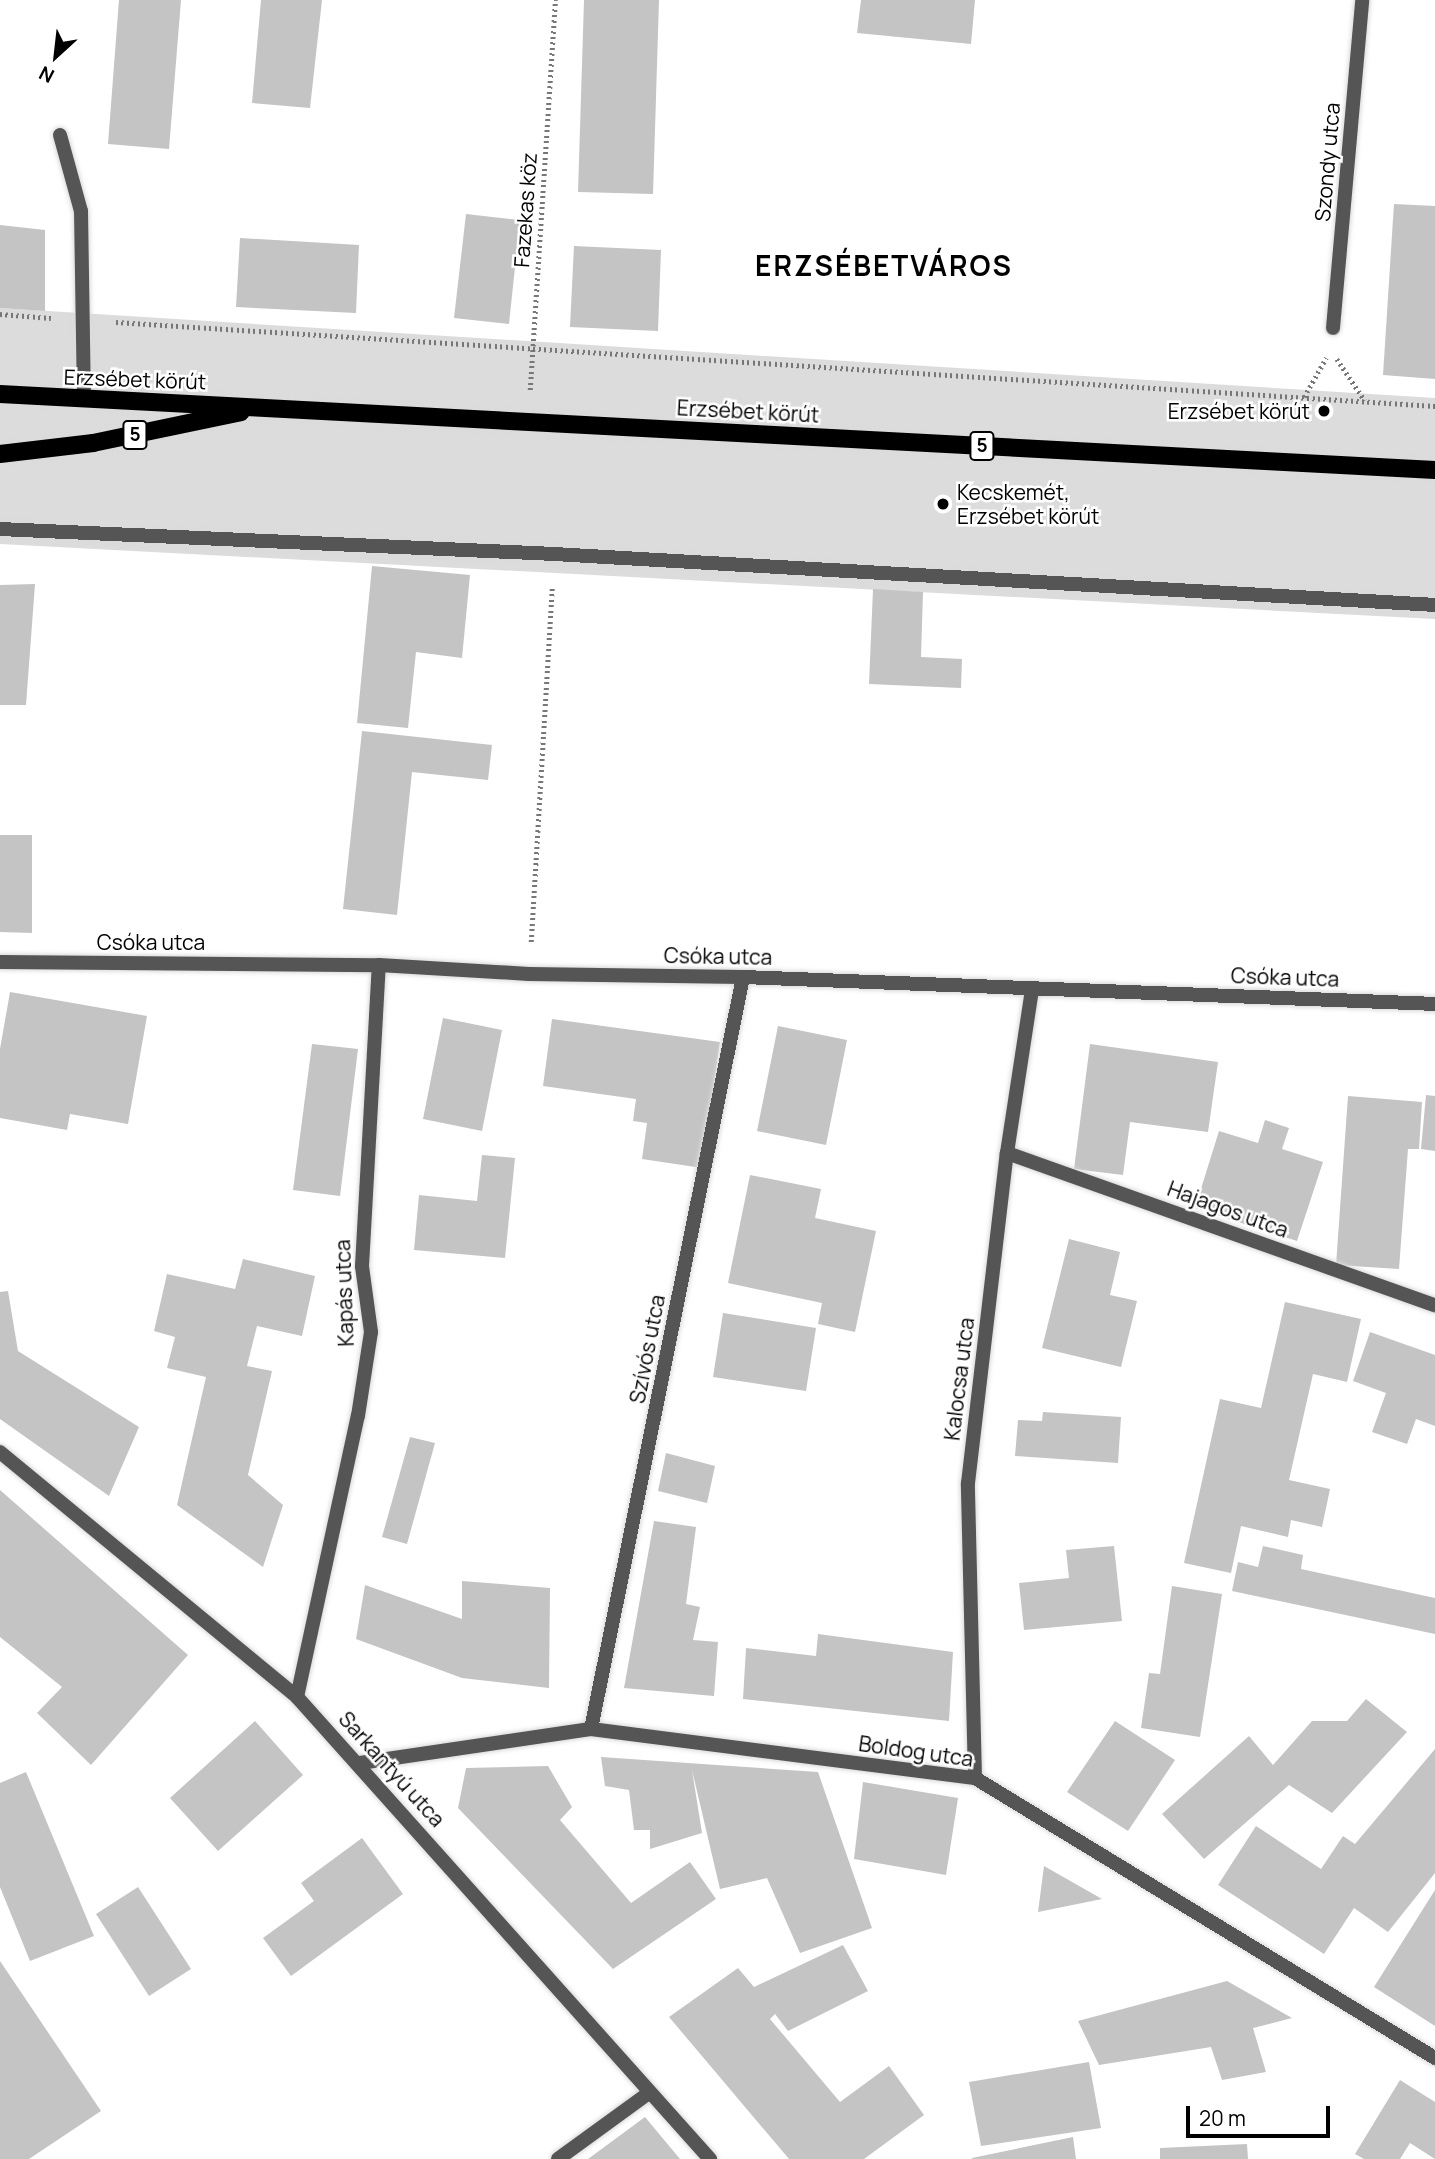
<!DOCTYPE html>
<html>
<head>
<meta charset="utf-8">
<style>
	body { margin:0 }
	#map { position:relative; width:1435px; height:2159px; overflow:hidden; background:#fff; font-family:Manrope,sans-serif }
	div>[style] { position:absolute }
	.green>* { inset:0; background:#dcdcdc }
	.building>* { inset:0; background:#c4c4c4 }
	.path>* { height:4.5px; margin-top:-2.25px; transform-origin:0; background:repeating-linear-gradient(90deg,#777 0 2px,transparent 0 5.5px) }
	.roads { filter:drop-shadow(0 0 2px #dbdbdb) drop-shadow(0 0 2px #dbdbdb) }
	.service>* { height:14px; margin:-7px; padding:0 7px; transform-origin:7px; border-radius:7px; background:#555 }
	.minor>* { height:14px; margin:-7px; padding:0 7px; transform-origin:7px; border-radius:7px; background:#555 }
	.primary>* { height:18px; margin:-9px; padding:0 9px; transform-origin:9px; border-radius:9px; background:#000 }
	.dots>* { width:19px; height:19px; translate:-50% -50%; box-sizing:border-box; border:4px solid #fff; border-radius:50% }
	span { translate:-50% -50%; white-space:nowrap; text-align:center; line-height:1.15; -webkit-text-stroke:5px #fff; paint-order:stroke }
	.shield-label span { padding:2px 5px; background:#fff; border:2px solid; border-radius:5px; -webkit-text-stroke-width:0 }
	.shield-label { font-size:19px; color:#000; font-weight:700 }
	.street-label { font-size:21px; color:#000 }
	.poi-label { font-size:21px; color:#000 }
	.right { translate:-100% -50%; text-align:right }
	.left { translate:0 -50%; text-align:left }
	.district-label { font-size:28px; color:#000; font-weight:700; letter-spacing:2px }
	.north { position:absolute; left:21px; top:21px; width:70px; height:70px; -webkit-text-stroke:5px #fff; paint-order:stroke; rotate:207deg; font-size:19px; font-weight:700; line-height:28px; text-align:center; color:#000 }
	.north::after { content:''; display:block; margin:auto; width:24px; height:32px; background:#000; clip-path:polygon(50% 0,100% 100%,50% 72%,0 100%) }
	.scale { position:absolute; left:1186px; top:2106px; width:144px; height:32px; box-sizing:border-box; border:4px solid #000; border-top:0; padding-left:9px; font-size:21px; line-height:24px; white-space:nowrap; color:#000; -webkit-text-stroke:5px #fff; paint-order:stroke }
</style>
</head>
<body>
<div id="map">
	<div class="green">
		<i style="clip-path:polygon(0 308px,1435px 398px,1435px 619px,0 544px)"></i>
	</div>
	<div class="building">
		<i style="clip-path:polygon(119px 0,181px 0,169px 149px,108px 144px)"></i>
		<i style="clip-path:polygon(261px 0,322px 0,310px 108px,252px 103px)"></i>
		<i style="clip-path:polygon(584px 0,659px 0,653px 194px,578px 192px)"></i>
		<i style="clip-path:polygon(861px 0,975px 0,971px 44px,857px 33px)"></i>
		<i style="clip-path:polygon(1394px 204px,1435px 206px,1435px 379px,1383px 375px)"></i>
		<i style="clip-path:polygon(466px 214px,520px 220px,509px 324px,454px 318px)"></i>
		<i style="clip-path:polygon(0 225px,45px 230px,45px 311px,0 308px)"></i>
		<i style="clip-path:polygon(240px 238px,359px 245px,356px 313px,236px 307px)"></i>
		<i style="clip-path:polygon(574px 246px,661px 250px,658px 331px,570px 327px)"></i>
		<i style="clip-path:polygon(372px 566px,470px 575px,462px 658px,416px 652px,408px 728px,357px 723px)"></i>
		<i style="clip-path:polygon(35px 584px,26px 705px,0 705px,0 585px)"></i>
		<i style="clip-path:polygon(873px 589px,923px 592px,921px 657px,962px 659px,961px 688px,869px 684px)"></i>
		<i style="clip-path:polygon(362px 731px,492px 745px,488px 780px,412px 772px,397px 915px,343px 909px)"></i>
		<i style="clip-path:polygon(0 835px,32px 835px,32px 933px,0 932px)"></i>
		<i style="clip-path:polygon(10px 992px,147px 1016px,128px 1124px,70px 1114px,67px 1130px,0 1118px,0 1049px)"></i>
		<i style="clip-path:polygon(443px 1018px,502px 1030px,482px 1131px,423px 1119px)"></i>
		<i style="clip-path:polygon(552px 1019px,720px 1042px,702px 1168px,642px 1159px,647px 1123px,633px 1121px,636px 1099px,543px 1086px)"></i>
		<i style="clip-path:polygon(778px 1026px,847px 1040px,826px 1145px,757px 1131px)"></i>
		<i style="clip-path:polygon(312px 1044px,358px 1049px,340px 1196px,293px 1190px)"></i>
		<i style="clip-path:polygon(1090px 1044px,1218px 1062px,1208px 1132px,1130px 1122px,1123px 1175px,1074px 1169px)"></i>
		<i style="clip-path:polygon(1426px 1095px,1435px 1096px,1435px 1151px,1421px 1149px)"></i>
		<i style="clip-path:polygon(1348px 1096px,1422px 1102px,1419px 1149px,1408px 1149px,1399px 1269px,1336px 1265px)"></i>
		<i style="clip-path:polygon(1265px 1120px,1289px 1128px,1282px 1149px,1323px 1162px,1297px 1241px,1195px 1208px,1219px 1131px,1258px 1143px)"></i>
		<i style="clip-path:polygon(482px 1155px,515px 1158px,505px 1258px,414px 1250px,419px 1195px,477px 1201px)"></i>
		<i style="clip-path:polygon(750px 1175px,821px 1189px,815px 1218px,876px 1231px,855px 1332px,818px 1324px,822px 1303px,728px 1283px)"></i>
		<i style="clip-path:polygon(1069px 1239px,1120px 1252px,1110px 1295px,1137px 1301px,1121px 1367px,1042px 1348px)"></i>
		<i style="clip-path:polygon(243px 1259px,315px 1276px,302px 1336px,257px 1326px,247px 1366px,272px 1371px,248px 1475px,283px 1505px,263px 1567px,177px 1505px,206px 1377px,167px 1368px,175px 1337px,154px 1331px,167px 1274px,235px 1289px)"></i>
		<i style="clip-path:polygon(8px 1291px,18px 1351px,139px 1427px,109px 1496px,0 1419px,0 1292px)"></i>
		<i style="clip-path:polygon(1285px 1302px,1361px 1319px,1347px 1382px,1313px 1374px,1289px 1480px,1330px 1489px,1322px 1527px,1291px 1520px,1288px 1537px,1241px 1526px,1231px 1573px,1184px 1563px,1220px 1399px,1261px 1408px)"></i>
		<i style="clip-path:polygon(723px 1313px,816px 1328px,806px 1391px,713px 1377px)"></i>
		<i style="clip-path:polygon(1370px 1332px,1435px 1355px,1435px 1426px,1416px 1419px,1407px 1444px,1372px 1432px,1386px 1393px,1353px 1381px)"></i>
		<i style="clip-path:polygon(1043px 1412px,1121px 1417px,1118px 1463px,1015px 1456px,1018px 1420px,1042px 1421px)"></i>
		<i style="clip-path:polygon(410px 1437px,435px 1443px,407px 1544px,382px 1537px)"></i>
		<i style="clip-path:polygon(666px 1453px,715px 1466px,707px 1503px,658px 1491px)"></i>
		<i style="clip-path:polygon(0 1490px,188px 1655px,91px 1765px,37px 1713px,62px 1687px,0 1637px)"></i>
		<i style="clip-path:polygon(654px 1521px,696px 1527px,686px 1604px,700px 1607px,693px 1640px,718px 1642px,714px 1696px,624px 1688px)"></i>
		<i style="clip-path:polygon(1114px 1546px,1122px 1621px,1024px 1630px,1019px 1583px,1069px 1578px,1066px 1550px)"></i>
		<i style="clip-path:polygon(1263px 1546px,1303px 1555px,1301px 1569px,1435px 1598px,1435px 1634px,1232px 1591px,1238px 1562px,1258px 1567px)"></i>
		<i style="clip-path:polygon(462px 1581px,550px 1588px,549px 1688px,462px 1678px,356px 1639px,365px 1585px,462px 1619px)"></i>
		<i style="clip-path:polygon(1172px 1586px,1222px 1594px,1200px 1737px,1141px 1728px,1149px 1673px,1160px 1674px)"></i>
		<i style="clip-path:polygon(818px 1634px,953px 1652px,949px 1721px,743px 1699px,746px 1648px,816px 1656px)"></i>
		<i style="clip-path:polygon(1366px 1699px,1407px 1732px,1332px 1813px,1289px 1785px,1204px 1859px,1162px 1814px,1249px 1736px,1273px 1765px,1312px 1721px,1347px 1721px)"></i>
		<i style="clip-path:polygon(255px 1721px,303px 1775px,218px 1851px,170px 1798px)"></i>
		<i style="clip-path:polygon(1115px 1721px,1175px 1760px,1128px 1831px,1067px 1792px)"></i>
		<i style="clip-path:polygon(1435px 1749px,1435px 1873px,1388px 1932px,1354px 1908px,1324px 1954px,1218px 1885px,1256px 1826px,1321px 1869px,1343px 1836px,1355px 1844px)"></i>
		<i style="clip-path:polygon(601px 1757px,818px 1772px,872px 1928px,800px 1953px,767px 1878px,720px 1889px,692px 1770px,702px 1833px,650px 1849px,650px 1830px,634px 1830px,629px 1790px,605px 1786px)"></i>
		<i style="clip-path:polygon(548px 1766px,572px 1807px,560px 1820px,631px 1903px,690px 1862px,716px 1899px,613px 1969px,458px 1808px,466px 1768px)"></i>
		<i style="clip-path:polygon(26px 1772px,94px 1936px,30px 1961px,0 1887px,0 1783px)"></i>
		<i style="clip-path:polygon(863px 1782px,958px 1798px,946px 1875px,854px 1859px)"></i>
		<i style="clip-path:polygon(362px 1838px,403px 1894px,291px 1976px,263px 1938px,314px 1901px,301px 1883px)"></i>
		<i style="clip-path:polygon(1044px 1866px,1102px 1899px,1038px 1912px)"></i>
		<i style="clip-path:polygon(138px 1887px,191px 1969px,149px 1996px,96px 1914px)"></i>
		<i style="clip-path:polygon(1435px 1890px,1435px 2026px,1374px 1987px)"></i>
		<i style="clip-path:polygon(843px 1945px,868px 1991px,788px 2031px,775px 2014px,770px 2019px,840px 2102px,889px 2066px,924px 2115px,864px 2159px,789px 2159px,669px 2017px,738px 1968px,754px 1987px)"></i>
		<i style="clip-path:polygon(0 1961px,101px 2111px,29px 2159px,0 2159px)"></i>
		<i style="clip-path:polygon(1227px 1981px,1292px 2018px,1253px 2028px,1266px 2072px,1222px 2080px,1211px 2047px,1099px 2065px,1078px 2021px)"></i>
		<i style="clip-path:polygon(1089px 2062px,1101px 2128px,981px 2146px,969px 2082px)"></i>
		<i style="clip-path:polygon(1400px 2080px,1435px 2102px,1435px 2159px,1410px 2143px,1400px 2159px,1364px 2159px,1355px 2154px)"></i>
		<i style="clip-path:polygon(645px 2117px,680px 2159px,588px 2159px)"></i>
		<i style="clip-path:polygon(1073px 2137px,1076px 2159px,972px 2159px,972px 2158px)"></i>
		<i style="clip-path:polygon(1247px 2144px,1248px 2159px,1160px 2159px,1160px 2148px)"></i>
	</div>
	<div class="path">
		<i style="left:0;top:314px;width:51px;rotate:4.5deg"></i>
		<i style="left:116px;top:322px;width:1322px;rotate:3.64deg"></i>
		<i style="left:1337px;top:359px;width:50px;rotate:56.3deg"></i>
		<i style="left:530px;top:390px;width:391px;rotate:-86.3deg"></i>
		<i style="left:1304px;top:397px;width:45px;rotate:-60.6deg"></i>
		<i style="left:531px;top:942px;width:356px;rotate:-86.6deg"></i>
	</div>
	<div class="roads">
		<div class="service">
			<i style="left:60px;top:135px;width:79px;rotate:74.6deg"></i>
			<i style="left:81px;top:211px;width:188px;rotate:89.1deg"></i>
		</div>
		<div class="minor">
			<i style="left:1333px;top:328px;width:329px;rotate:-84.9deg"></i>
			<i style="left:0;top:529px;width:555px;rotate:2.58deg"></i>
			<i style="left:554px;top:554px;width:882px;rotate:3.31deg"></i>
			<i style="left:0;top:962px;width:379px;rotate:0.5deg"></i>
			<i style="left:379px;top:965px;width:150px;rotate:3.4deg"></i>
			<i style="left:529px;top:974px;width:214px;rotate:0.8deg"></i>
			<i style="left:743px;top:977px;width:693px;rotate:2.23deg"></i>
			<i style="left:1007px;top:1153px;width:454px;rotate:19.6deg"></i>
			<i style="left:0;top:1452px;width:385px;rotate:39.5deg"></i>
			<i style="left:297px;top:1697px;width:620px;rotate:48.21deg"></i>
			<i style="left:297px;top:1697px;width:288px;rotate:-77.8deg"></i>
			<i style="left:358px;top:1416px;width:85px;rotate:-81.2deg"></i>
			<i style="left:371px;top:1332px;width:67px;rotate:-97.8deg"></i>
			<i style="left:362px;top:1266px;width:301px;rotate:-86.8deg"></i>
			<i style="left:591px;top:1729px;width:767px;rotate:-78.57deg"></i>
			<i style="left:360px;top:1763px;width:233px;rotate:-8.4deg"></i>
			<i style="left:591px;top:1729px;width:387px;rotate:7.3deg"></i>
			<i style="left:975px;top:1778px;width:539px;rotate:31.33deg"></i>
			<i style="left:975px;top:1778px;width:295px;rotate:-91.4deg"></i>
			<i style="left:968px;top:1483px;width:332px;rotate:-83.3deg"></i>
			<i style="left:1007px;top:1153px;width:166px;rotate:-81.3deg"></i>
			<i style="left:558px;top:2159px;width:112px;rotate:-36deg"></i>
		</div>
		<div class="primary">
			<i style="left:0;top:394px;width:1437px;rotate:3.03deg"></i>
			<i style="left:0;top:454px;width:94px;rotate:-6.7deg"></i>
			<i style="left:93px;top:443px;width:151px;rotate:-11.8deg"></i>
		</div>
	</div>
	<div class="dots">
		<i style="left:1324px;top:411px;background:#000"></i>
		<i style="left:943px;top:504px;background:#000"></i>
	</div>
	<div class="shield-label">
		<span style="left:135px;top:435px">5</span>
		<span style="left:982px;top:446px">5</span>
	</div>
	<div class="street-label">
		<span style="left:1327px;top:162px;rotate:-85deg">Szondy utca</span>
		<span style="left:525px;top:210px;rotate:-86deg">Fazekas köz</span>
		<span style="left:135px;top:379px;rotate:2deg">Erzsébet körút</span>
		<span style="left:748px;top:411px;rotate:3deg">Erzsébet körút</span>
		<span style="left:151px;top:942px">Csóka utca</span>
		<span style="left:718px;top:956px;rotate:1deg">Csóka utca</span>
		<span style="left:1285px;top:977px;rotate:2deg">Csóka utca</span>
		<span style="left:1228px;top:1209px;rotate:20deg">Hajagos utca</span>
		<span style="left:344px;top:1293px;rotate:-92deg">Kapás utca</span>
		<span style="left:647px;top:1349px;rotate:-79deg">Szívós utca</span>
		<span style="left:959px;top:1379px;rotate:-83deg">Kalocsa utca</span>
		<span style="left:916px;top:1751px;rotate:8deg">Boldog utca</span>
		<span style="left:392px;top:1769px;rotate:48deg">Sarkantyú utca</span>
	</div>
	<div class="poi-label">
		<span class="right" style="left:1310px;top:411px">Erzsébet körút</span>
		<span class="left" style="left:957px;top:504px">Kecskemét,<br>Erzsébet körút</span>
	</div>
	<div class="district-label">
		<span style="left:884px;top:265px">ERZSÉBETVÁROS</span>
	</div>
	<div class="north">N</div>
	<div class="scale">20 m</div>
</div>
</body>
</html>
